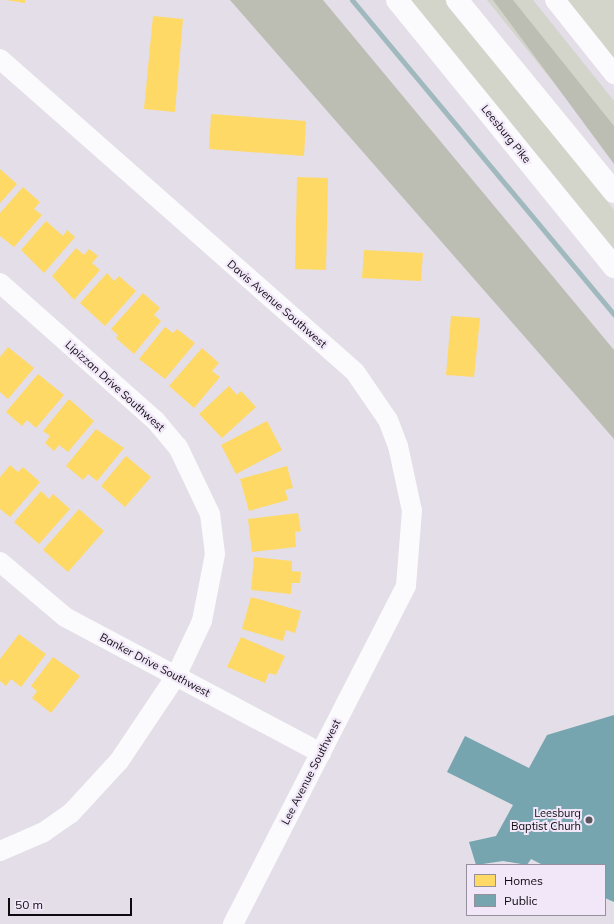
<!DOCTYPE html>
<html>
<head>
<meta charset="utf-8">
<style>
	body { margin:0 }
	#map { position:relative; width:614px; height:924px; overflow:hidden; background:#e3dee8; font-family:Mulish,sans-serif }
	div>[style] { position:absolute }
	.green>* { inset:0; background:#d3d4ca }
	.forest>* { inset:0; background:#bcbeb3 }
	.homes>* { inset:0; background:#ffd966 }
	.public>* { inset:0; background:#76a5af }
	.stream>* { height:5px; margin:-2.5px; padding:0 2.5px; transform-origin:2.5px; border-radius:2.5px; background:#a0b9be }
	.minor>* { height:20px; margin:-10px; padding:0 10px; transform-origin:10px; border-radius:10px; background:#fbfafc }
	.highway>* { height:22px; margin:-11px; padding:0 11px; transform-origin:11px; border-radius:11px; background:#fbfafc }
	.dots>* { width:11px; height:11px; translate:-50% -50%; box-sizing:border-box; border:2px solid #f1e7f9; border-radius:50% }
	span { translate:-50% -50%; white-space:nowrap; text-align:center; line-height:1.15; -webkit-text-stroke:4px #f1e7f9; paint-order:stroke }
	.street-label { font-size:11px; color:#0e0b10 }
	.poi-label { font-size:11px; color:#0e0b10 }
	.right { translate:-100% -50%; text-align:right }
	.legend { position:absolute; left:466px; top:864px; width:140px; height:52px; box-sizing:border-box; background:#f1e7f9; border:1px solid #968f9c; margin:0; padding:5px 7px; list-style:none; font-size:12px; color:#0e0b10 }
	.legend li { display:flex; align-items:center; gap:8px; height:20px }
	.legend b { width:20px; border:1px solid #968f9c }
	.scale { position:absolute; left:8px; top:898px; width:124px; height:18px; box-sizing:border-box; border:2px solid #0e0b10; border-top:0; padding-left:5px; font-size:12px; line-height:14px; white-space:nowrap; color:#0e0b10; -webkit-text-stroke:3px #f1e7f9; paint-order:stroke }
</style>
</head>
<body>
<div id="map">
	<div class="green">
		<i style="clip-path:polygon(410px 0,445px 0,614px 210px,614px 249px)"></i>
		<i style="clip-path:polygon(487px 0,533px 0,614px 101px,614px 157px)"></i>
		<i style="clip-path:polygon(560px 0,614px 0,614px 68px)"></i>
	</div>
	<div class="forest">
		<i style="clip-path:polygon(230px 0,323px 0,614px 350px,614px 439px)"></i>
		<i style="clip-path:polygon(493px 0,513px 0,614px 126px,614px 164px)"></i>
	</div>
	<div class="homes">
		<i style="clip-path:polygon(6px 0,25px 0,25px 3px)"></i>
		<i style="clip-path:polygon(153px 16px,183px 19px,175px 112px,144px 109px)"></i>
		<i style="clip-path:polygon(211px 114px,306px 121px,304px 156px,209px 149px)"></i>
		<i style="clip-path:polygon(0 169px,17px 184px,0 203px)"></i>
		<i style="clip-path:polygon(297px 177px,328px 178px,326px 270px,295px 269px)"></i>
		<i style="clip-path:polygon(23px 187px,40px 202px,34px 209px,42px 215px,14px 247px,0 236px,0 213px)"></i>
		<i style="clip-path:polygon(46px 221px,63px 236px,67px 230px,75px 237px,44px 273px,21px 250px)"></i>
		<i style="clip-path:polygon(76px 248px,84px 255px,89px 249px,98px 256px,92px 263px,100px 270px,74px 300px,52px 276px)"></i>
		<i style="clip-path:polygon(364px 250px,423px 253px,421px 281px,362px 278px)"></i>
		<i style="clip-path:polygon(107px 273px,114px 281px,119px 276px,136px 291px,105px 326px,80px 303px)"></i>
		<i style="clip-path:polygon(143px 293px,160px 308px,154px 315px,161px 321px,134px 354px,116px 338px,118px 335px,111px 329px)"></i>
		<i style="clip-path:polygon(451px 316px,480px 318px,474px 377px,446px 375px)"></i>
		<i style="clip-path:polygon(165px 327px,173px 333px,177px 329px,195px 343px,165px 379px,139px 359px)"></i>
		<i style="clip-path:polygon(8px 347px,34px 368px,8px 399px,0 392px,0 357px)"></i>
		<i style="clip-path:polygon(202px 348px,219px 363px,212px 371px,220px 377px,194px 408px,169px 386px)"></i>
		<i style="clip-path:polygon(38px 374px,64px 395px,36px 428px,27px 420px,22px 426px,6px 412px)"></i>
		<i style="clip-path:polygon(229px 386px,237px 395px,241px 391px,256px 407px,222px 438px,199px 414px)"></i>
		<i style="clip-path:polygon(69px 399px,94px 421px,68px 452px,59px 445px,54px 451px,45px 443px,50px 436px,43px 431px)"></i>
		<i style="clip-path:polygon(267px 421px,282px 450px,236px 474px,221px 445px)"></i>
		<i style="clip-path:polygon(96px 429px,124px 448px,97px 481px,88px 474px,83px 480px,66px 466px)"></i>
		<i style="clip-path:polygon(126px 456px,151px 477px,125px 507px,101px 486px)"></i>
		<i style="clip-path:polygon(10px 465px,18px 472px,23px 467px,40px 482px,10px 517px,0 509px,0 477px)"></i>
		<i style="clip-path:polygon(287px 466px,293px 488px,285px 490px,288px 500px,249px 511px,240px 479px)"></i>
		<i style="clip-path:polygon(41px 491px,49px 499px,53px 494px,70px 509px,39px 544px,14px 522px)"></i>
		<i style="clip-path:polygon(79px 509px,104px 531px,68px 572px,43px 550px)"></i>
		<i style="clip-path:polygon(298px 513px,301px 531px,295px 532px,296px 547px,252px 552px,248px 519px)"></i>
		<i style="clip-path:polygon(254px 557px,292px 561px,292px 571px,301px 572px,300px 583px,292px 583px,291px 594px,251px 590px)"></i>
		<i style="clip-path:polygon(251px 597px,301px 611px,295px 633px,286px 630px,283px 641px,242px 629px)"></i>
		<i style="clip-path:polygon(19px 634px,46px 654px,21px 687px,11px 679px,6px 686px,0 681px,0 659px)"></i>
		<i style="clip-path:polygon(241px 637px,285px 656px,276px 675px,269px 673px,265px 683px,227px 667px)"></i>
		<i style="clip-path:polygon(53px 657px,80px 676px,51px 713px,32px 698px,37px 691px,31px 686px)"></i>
	</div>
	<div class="public">
		<i style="clip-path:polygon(614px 715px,614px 902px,605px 898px,605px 865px,543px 865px,531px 859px,527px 865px,503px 861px,476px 865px,469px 842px,496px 836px,513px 805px,447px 772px,465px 736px,529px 768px,547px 735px)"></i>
	</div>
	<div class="stream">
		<i style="left:352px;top:0;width:410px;rotate:50.2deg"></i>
	</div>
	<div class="minor">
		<i style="left:555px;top:0;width:95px;rotate:51.4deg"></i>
		<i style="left:0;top:59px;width:473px;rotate:41.4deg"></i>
		<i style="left:355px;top:372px;width:58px;rotate:55.5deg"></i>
		<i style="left:388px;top:420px;width:28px;rotate:69deg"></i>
		<i style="left:398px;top:446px;width:66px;rotate:77.8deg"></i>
		<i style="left:412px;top:511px;width:75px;rotate:94.6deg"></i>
		<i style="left:406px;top:586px;width:380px;rotate:117.1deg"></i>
		<i style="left:0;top:283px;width:207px;rotate:41.5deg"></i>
		<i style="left:155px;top:420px;width:35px;rotate:50deg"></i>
		<i style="left:178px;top:447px;width:74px;rotate:64.5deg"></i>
		<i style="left:210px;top:514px;width:40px;rotate:82.9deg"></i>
		<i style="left:215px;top:554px;width:68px;rotate:101deg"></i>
		<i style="left:202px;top:621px;width:61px;rotate:115.3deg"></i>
		<i style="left:176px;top:676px;width:102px;rotate:123.8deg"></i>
		<i style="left:119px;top:761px;width:71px;rotate:132.7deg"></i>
		<i style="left:71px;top:813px;width:33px;rotate:145deg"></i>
		<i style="left:44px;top:832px;width:48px;rotate:156.6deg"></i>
		<i style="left:0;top:562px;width:85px;rotate:40.2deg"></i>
		<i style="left:65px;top:617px;width:290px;rotate:28deg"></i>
	</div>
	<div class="highway">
		<i style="left:397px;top:0;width:344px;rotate:50.9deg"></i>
		<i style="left:457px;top:0;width:248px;rotate:50.7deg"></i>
	</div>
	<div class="dots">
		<i style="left:589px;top:820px;background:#59555c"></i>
	</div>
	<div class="street-label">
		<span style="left:506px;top:134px;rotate:51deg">Leesburg Pike</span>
		<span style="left:277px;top:304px;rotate:41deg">Davis Avenue Southwest</span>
		<span style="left:115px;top:386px;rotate:42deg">Lipizzan Drive Southwest</span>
		<span style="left:155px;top:665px;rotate:28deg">Banker Drive Southwest</span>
		<span style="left:311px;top:772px;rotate:-63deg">Lee Avenue Southwest</span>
	</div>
	<div class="poi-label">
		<span class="right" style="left:581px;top:820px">Leesburg<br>Baptist Churh</span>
	</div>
	<ul class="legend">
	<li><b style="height:11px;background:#ffd966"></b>Homes</li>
	<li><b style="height:11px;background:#76a5af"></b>Public</li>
	</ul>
	<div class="scale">50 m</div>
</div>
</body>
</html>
